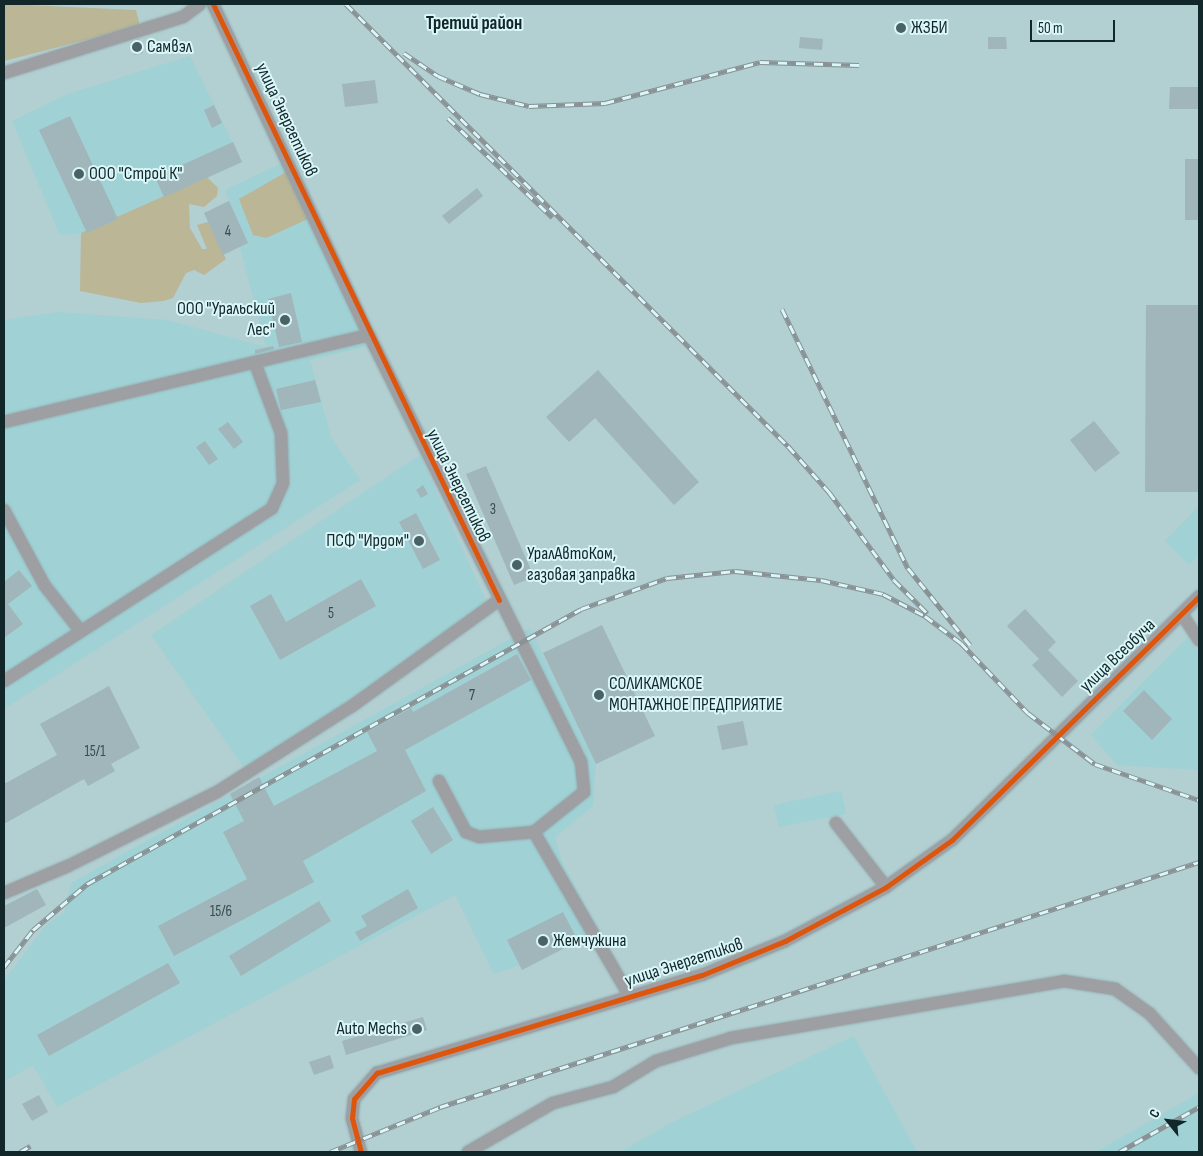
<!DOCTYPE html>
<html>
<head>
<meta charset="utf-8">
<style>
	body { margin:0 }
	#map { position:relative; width:1203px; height:1156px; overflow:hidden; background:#b2cfd2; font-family:"Sofia Sans Condensed",sans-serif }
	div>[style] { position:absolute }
	.built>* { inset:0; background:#a0d1d5 }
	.green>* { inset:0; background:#bab696 }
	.building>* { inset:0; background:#a0b6bb }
	.roads { filter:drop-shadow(0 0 1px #94abae) drop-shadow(0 0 1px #94abae) }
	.minor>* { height:12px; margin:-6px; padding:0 6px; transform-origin:6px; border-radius:6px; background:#9e9fa2 }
	.rail>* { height:5px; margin-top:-2.5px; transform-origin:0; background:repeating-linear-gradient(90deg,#dbf6f8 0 9px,#899295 0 18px); box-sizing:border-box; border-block:1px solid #899295 }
	.cycleway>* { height:5px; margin:-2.5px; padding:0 2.5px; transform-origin:2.5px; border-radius:2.5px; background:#dd560e }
	.dots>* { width:14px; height:14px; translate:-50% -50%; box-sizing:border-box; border:2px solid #dbf6f8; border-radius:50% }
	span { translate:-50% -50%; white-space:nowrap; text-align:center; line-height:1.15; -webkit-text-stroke:4px #dbf6f8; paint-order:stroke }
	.number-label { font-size:15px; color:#364c4f }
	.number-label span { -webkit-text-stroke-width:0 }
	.poi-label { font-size:18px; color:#11272a }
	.left { translate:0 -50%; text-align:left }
	.right { translate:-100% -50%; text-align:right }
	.street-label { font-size:18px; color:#11272a }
	.neighbourhood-label { font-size:19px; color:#11272a; font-weight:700 }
	.frame { position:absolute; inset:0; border:5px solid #11272a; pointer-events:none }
	.north { position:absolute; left:1143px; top:1096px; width:50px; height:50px; -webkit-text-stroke:4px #dbf6f8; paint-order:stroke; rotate:299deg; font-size:14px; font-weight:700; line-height:20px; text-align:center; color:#11272a }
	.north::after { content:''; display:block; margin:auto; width:18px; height:22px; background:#11272a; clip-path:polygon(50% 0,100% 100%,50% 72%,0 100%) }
	.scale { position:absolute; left:1030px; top:20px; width:85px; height:22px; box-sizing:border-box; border:2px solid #11272a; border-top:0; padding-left:6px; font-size:15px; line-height:18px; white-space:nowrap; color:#11272a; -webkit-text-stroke:4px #dbf6f8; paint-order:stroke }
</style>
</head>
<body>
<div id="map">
	<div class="built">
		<i style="clip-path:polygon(190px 56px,242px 162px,87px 233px,60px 235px,12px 121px,68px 94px)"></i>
		<i style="clip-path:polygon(282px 163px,367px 346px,310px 360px,331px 437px,360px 480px,4px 709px,4px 320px,59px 312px,167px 320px,266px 347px,240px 247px,223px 255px,204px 213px,229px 201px,225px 190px)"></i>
		<i style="clip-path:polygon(420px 455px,487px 603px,248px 773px,151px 635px)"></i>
		<i style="clip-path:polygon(1199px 506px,1199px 554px,1189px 565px,1165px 541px)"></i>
		<i style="clip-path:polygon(530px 628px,596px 764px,593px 806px,555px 837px,563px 865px,600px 931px,522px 970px,520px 965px,494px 974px,455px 895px,57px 1107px,33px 1065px,4px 1082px,4px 981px,46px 925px,64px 913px,71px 883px)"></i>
		<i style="clip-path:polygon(1187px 638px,1199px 652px,1199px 770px,1117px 765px,1091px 735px)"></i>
		<i style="clip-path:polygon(841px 791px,846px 814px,779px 827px,774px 805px)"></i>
		<i style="clip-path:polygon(854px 1036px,917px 1152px,620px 1152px,673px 1122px)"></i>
		<i style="clip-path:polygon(1199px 1093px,1199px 1152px,1096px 1152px)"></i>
	</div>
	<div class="green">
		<i style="clip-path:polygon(4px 4px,136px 10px,140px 26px,4px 61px)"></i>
		<i style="clip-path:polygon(286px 172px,308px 219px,266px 238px,253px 235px,239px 199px)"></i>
		<i style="clip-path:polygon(207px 177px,218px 188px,217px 196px,204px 207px,189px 204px,190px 228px,202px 249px,207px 249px,197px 225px,208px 222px,226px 259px,204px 275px,194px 270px,186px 273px,173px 298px,163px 301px,141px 303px,80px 291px,81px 233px)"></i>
	</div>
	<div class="building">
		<i style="clip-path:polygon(800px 37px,823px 39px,822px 50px,799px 48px)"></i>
		<i style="clip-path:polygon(988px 37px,1006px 37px,1007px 49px,988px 49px)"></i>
		<i style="clip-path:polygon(139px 39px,143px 53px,134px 55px,131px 42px)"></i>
		<i style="clip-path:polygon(375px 80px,378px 103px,345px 107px,342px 84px)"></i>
		<i style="clip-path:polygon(1170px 87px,1199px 87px,1199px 109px,1169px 109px)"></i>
		<i style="clip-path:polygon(214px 105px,222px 123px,212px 128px,204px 110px)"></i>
		<i style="clip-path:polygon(70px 116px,118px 219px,87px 233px,39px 130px)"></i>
		<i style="clip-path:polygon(233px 142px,242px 162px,164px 197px,155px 177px)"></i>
		<i style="clip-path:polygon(1185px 159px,1199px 159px,1199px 220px,1185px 220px)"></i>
		<i style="clip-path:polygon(477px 188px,483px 196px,449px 224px,442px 216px)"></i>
		<i style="clip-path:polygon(229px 201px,248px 243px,223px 255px,204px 213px)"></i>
		<i style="clip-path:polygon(291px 293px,302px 342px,279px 347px,268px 299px)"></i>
		<i style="clip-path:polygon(1146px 305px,1199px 305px,1199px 492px,1145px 492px)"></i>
		<i style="clip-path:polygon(273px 346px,274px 349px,255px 354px,255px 350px)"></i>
		<i style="clip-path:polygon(598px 370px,699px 482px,674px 505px,595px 418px,569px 442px,546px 417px)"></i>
		<i style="clip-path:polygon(315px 380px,321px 402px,281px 410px,276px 389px)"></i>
		<i style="clip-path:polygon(1094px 421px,1120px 453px,1095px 472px,1070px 440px)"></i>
		<i style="clip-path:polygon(228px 422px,243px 442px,234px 449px,218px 429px)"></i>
		<i style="clip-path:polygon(205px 441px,218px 459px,209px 465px,196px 447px)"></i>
		<i style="clip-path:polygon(486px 466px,534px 577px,514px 585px,466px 474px)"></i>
		<i style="clip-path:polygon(423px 485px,428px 494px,421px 498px,416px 490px)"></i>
		<i style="clip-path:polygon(416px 513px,440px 560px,423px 569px,399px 522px)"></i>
		<i style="clip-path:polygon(19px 570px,32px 586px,8px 604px,23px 624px,4px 638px,4px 582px)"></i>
		<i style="clip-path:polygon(361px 579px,376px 606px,280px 660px,250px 606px,271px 594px,286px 622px)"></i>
		<i style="clip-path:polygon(1025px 609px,1056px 642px,1048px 650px,1078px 681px,1062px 697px,1032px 665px,1039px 659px,1007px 626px)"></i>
		<i style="clip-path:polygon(602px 625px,655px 736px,596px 764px,543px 653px)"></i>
		<i style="clip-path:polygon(517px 654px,531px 680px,405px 750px,426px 791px,303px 861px,314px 882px,174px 956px,158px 926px,247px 879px,223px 832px,244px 821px,230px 794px,259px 777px,274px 806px,377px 751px,367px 732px,411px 708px,413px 712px)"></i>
		<i style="clip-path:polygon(109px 686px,140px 748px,111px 764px,115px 771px,88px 786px,84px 779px,4px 824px,4px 784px,57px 755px,40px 724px)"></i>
		<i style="clip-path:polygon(1144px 690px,1172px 719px,1152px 740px,1123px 711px)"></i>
		<i style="clip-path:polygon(743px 721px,748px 745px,722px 750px,717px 726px)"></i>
		<i style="clip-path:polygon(433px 807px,453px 840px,431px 854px,411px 821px)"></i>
		<i style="clip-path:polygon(37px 889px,46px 905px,4px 928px,4px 906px)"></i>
		<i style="clip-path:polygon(408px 889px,418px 908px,360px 941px,355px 932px,367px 926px,361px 916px)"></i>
		<i style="clip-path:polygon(319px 901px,331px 921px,241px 976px,229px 956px)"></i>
		<i style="clip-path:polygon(563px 912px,578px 941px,522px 970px,507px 940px)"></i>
		<i style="clip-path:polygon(168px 963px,180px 983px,49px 1056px,37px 1035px)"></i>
		<i style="clip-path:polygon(423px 1017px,427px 1030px,346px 1055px,342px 1041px)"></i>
		<i style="clip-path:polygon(330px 1055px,334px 1068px,314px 1075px,309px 1062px)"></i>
		<i style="clip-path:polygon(39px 1095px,48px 1112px,32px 1121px,22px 1104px)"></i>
	</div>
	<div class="roads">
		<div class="minor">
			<i style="left:213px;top:4px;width:366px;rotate:64.8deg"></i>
			<i style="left:369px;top:335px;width:477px;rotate:63.6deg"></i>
			<i style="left:581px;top:762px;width:30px;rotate:84deg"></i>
			<i style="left:584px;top:792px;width:64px;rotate:141.3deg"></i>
			<i style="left:4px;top:73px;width:188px;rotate:-17.4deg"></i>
			<i style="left:183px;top:17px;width:21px;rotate:-37deg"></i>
			<i style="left:4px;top:422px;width:375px;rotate:-13.4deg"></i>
			<i style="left:4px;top:510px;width:86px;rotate:61.7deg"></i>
			<i style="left:45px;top:586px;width:55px;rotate:51.7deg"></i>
			<i style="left:1182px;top:614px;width:31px;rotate:57deg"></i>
			<i style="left:4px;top:681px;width:319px;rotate:-32.8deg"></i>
			<i style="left:272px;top:508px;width:27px;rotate:-66deg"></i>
			<i style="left:283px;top:483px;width:50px;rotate:-92.3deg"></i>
			<i style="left:281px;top:433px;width:75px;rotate:-110.4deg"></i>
			<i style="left:439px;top:781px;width:58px;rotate:62.1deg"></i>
			<i style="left:466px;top:832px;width:14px;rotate:21deg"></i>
			<i style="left:479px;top:837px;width:55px;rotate:-5.2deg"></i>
			<i style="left:534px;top:832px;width:189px;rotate:59.8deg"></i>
			<i style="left:836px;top:823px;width:81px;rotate:52deg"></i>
			<i style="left:4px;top:893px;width:69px;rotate:-22.9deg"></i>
			<i style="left:68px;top:866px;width:166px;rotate:-26.4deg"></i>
			<i style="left:217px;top:792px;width:160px;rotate:-32.5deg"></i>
			<i style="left:352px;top:706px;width:181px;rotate:-35.8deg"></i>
			<i style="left:361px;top:1152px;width:35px;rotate:-105deg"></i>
			<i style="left:352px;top:1118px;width:19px;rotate:-84deg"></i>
			<i style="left:354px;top:1099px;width:35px;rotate:-49deg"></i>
			<i style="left:377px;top:1073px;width:339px;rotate:-16.8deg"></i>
			<i style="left:702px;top:975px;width:90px;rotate:-22.3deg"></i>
			<i style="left:785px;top:941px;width:115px;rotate:-28.1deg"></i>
			<i style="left:886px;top:887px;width:81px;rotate:-35.5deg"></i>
			<i style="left:952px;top:840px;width:347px;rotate:-44.6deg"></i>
			<i style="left:468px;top:1152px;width:98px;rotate:-30deg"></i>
			<i style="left:553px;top:1103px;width:62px;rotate:-14.9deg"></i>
			<i style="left:613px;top:1087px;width:50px;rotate:-31.2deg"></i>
			<i style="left:656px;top:1061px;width:78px;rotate:-17deg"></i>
			<i style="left:731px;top:1038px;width:338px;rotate:-9.7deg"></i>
			<i style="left:1064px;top:981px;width:52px;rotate:8.9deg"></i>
			<i style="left:1115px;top:989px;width:43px;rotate:35.5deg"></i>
			<i style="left:1150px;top:1014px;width:73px;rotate:47.8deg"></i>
		</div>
	</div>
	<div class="rail">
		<i style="left:346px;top:4px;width:625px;rotate:45deg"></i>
		<i style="left:788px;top:446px;width:62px;rotate:48.3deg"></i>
		<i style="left:829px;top:492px;width:109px;rotate:53.5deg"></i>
		<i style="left:894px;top:580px;width:47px;rotate:45deg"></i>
		<i style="left:404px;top:53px;width:41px;rotate:34.1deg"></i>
		<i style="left:438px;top:76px;width:46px;rotate:23.2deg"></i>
		<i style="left:480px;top:94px;width:50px;rotate:13.8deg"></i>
		<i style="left:529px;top:106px;width:76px;rotate:-2.3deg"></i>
		<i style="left:605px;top:103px;width:160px;rotate:-14.8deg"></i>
		<i style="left:760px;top:62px;width:99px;rotate:1.7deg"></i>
		<i style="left:448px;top:118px;width:144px;rotate:43.6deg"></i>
		<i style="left:782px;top:309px;width:288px;rotate:64.1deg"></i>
		<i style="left:908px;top:568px;width:99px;rotate:51.2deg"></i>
		<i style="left:4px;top:967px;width:47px;rotate:-51.9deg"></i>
		<i style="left:33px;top:930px;width:71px;rotate:-40.4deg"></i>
		<i style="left:87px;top:884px;width:565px;rotate:-29.1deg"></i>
		<i style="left:581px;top:609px;width:91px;rotate:-19.8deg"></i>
		<i style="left:667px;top:578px;width:68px;rotate:-5.9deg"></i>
		<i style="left:735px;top:571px;width:86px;rotate:6deg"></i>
		<i style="left:821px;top:580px;width:64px;rotate:12.7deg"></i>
		<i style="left:883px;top:594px;width:47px;rotate:27.6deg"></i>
		<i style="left:925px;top:616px;width:45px;rotate:36.9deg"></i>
		<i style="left:961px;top:643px;width:97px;rotate:46.3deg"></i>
		<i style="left:1028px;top:713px;width:84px;rotate:37.3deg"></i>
		<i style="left:1095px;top:764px;width:110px;rotate:19.1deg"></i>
		<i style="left:20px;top:1152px;width:12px;rotate:-31deg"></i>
		<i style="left:330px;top:1152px;width:119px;rotate:-22.2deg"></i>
		<i style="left:440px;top:1107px;width:798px;rotate:-17.89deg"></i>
		<i style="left:1119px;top:1152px;width:92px;rotate:-29.4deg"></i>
	</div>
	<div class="cycleway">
		<i style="left:213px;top:4px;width:661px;rotate:64.37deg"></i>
		<i style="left:361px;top:1152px;width:35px;rotate:-105deg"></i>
		<i style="left:352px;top:1118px;width:19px;rotate:-84deg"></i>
		<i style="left:354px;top:1099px;width:35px;rotate:-49deg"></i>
		<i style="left:377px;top:1073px;width:339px;rotate:-16.8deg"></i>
		<i style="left:702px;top:975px;width:90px;rotate:-22.3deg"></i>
		<i style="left:785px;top:941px;width:115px;rotate:-28.1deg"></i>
		<i style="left:886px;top:887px;width:81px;rotate:-35.5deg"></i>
		<i style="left:952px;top:840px;width:347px;rotate:-44.6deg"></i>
	</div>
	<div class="dots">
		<i style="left:901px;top:28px;background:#496265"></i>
		<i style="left:137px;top:47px;background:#496265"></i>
		<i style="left:79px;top:174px;background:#496265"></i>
		<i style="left:285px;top:320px;background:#496265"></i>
		<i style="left:419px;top:541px;background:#496265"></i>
		<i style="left:517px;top:565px;background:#496265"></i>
		<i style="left:599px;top:695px;background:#496265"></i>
		<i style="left:543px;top:941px;background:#496265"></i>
		<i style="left:417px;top:1029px;background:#496265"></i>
	</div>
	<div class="number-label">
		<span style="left:228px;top:232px">4</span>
		<span style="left:493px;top:510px">3</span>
		<span style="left:331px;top:614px">5</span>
		<span style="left:472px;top:696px">7</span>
		<span style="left:95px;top:752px">15/1</span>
		<span style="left:221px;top:912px">15/6</span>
	</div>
	<div class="poi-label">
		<span class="left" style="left:911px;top:28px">ЖЗБИ</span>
		<span class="left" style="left:147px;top:47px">Самвэл</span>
		<span class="left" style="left:89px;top:174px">ООО "Строй К"</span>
		<span class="right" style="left:275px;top:320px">ООО "Уральский<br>Лес"</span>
		<span class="right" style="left:409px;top:541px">ПСФ "Ирдом"</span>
		<span class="left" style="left:527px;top:565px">УралАвтоКом,<br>газовая заправка</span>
		<span class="left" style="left:609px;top:695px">СОЛИКАМСКОЕ<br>МОНТАЖНОЕ ПРЕДПРИЯТИЕ</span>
		<span class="left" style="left:553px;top:941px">Жемчужина</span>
		<span class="right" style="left:407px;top:1029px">Auto Mechs</span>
	</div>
	<div class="street-label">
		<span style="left:286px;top:120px;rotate:65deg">улица Энергетиков</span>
		<span style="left:458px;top:486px;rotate:64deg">улица Энергетиков</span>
		<span style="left:1118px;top:656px;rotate:-44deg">улица Всеобуча</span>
		<span style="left:684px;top:963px;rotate:-18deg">улица Энергетиков</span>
	</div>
	<div class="neighbourhood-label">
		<span style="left:474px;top:24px">Третий район</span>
	</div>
	<div class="frame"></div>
	<div class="north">С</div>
	<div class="scale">50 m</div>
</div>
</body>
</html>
